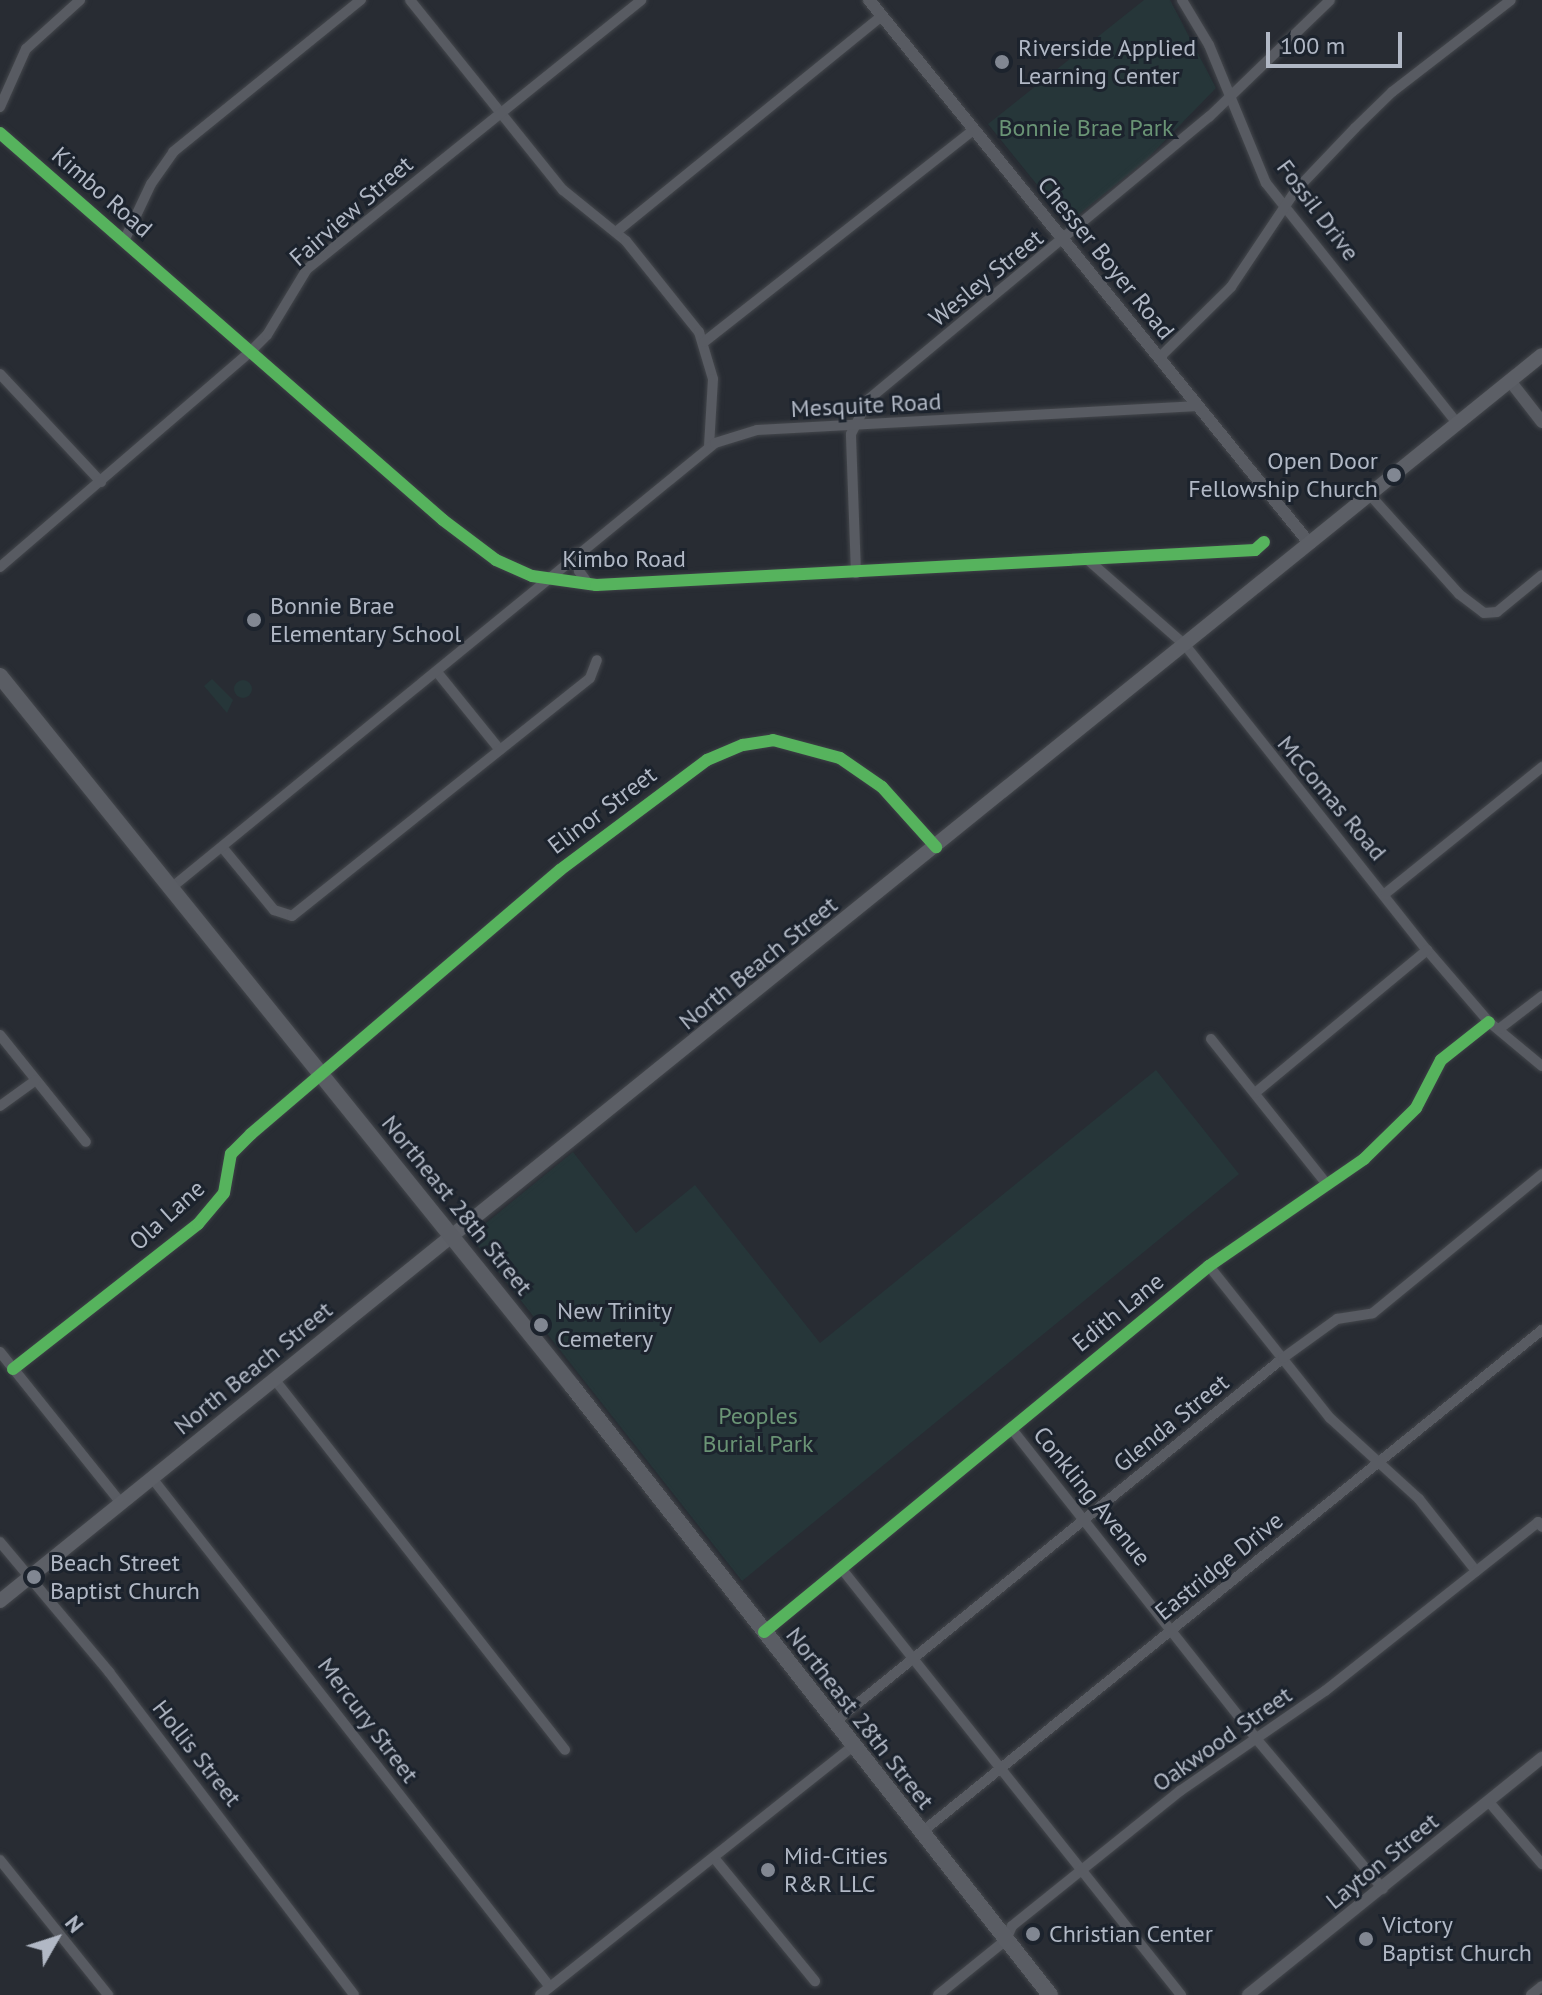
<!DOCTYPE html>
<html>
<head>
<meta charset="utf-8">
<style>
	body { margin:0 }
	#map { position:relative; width:1542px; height:1995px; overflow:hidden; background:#282c33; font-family:"PT Sans",sans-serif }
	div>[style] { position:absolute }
	.green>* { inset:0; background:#263639 }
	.round { border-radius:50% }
	.roads { filter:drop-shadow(0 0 2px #44474c) drop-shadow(0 0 2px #44474c) }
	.minor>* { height:10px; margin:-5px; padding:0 5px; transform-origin:5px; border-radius:5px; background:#585b62 }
	.tertiary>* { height:12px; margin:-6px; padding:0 6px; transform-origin:6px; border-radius:6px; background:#585b62 }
	.secondary>* { height:14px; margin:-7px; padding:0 7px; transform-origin:7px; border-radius:7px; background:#5c5f66 }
	.primary>* { height:16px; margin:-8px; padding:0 8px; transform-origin:8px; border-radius:8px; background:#5a5d64 }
	.cycleway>* { height:12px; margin:-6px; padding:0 6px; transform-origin:6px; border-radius:6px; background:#56b35d }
	.dots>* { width:22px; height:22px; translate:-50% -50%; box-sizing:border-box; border:4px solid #1c232d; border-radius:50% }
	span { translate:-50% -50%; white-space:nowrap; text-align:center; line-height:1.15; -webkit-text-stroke:6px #1c232d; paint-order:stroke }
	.poi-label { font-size:24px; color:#b1b8c5 }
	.left { translate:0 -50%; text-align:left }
	.right { translate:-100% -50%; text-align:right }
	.park-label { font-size:24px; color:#6a9475 }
	.street-label { font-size:24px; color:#b1b8c5 }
	.north { position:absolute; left:16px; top:1899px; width:80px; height:80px; -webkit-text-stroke:6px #1c232d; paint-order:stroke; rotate:51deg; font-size:22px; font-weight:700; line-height:32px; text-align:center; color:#b1b8c5 }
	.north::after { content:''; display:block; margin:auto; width:28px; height:36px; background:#b1b8c5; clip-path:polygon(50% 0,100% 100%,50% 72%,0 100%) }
	.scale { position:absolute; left:1266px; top:32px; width:136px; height:36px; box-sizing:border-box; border:4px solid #b1b8c5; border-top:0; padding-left:10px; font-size:24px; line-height:28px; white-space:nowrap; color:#b1b8c5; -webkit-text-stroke:6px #1c232d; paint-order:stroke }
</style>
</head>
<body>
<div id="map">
	<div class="green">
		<i style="clip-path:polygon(1144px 0,1170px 0,1216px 88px,1146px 160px,1068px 223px,988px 124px)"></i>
		<i style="clip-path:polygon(212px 679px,233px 700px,227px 713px,204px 686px)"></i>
		<i class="round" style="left:234px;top:680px;width:18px;height:18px"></i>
		<i style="clip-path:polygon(1156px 1070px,1239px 1174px,742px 1581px,470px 1236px,573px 1152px,636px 1233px,695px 1185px,820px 1343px)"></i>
	</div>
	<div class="roads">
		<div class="minor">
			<i style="left:410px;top:0;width:244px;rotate:51.2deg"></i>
			<i style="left:563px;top:190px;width:81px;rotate:39deg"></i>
			<i style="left:626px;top:241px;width:117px;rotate:51.3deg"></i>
			<i style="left:699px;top:332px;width:49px;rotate:73.4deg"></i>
			<i style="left:713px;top:379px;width:67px;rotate:93.4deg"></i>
			<i style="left:1182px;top:0;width:52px;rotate:59deg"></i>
			<i style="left:1209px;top:45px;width:149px;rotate:67.6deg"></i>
			<i style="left:1266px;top:183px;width:308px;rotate:51.5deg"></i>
			<i style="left:0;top:107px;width:64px;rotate:-65.9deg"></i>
			<i style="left:26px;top:49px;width:73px;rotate:-42.2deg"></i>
			<i style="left:0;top:133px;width:588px;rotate:41.14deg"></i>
			<i style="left:443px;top:520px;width:66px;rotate:37deg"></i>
			<i style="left:496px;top:560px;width:39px;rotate:24deg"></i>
			<i style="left:532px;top:576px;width:65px;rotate:8deg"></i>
			<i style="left:596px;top:585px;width:660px;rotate:-3.04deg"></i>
			<i style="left:1255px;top:550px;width:12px;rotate:-42deg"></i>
			<i style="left:616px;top:232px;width:343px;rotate:-39.1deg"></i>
			<i style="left:124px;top:241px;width:63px;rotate:-64.7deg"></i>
			<i style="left:151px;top:184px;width:39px;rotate:-55deg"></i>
			<i style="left:173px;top:152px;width:242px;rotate:-39deg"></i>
			<i style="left:704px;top:342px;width:341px;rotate:-38.2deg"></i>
			<i style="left:1159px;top:358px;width:101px;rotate:-44.6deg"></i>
			<i style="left:1231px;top:287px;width:117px;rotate:-56.2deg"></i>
			<i style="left:1296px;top:190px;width:86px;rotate:-46.4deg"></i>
			<i style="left:1355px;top:128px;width:52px;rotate:-44.2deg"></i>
			<i style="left:1392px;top:92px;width:150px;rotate:-37.7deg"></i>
			<i style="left:0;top:374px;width:148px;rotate:46.9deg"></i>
			<i style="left:1370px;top:495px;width:133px;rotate:48deg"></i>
			<i style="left:1459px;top:594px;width:31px;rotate:37deg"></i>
			<i style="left:1484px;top:613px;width:13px;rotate:-4deg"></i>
			<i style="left:1497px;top:612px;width:58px;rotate:-39.4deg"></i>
			<i style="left:577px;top:553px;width:18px;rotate:84deg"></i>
			<i style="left:579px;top:571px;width:17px;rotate:54deg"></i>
			<i style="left:1087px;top:559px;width:130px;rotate:41.3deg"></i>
			<i style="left:1185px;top:645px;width:389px;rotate:51.6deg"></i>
			<i style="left:1427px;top:950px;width:95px;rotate:49.3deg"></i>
			<i style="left:1489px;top:1022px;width:69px;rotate:39.7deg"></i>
			<i style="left:0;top:567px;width:328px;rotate:-40.7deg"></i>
			<i style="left:249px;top:353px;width:25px;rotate:-45deg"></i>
			<i style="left:267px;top:335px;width:77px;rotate:-58.8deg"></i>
			<i style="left:307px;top:269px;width:429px;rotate:-38.8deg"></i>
			<i style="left:856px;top:573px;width:139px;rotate:-92.1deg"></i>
			<i style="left:851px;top:434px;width:39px;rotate:-63deg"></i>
			<i style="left:869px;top:399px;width:442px;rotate:-39.7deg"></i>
			<i style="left:1209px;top:117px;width:168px;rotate:-44deg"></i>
			<i style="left:437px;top:672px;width:100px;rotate:51.1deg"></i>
			<i style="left:222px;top:847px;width:82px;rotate:50.5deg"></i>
			<i style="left:274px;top:910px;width:19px;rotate:18deg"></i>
			<i style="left:292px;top:916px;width:381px;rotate:-38.6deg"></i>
			<i style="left:590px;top:678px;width:19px;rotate:-69deg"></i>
			<i style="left:171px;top:888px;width:703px;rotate:-39.28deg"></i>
			<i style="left:715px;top:443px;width:44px;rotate:-17.2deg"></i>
			<i style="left:757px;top:430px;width:442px;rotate:-3.1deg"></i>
			<i style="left:1386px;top:893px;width:201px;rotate:-38.9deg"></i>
			<i style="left:1499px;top:1029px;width:54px;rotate:-37.5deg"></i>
			<i style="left:0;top:1035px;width:137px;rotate:51.2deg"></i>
			<i style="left:1211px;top:1039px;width:183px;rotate:51.4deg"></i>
			<i style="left:1255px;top:1093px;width:224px;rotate:-39.7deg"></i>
			<i style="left:0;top:1106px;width:44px;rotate:-35.8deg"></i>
			<i style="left:1209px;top:1266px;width:194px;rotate:51.5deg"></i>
			<i style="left:1330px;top:1418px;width:120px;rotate:42.3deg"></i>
			<i style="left:1419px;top:1499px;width:92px;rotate:51.6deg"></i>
			<i style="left:0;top:1352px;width:193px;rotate:51.3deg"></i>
			<i style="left:13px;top:1369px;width:235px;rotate:-38.1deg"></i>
			<i style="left:198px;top:1224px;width:40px;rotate:-50deg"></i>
			<i style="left:224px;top:1193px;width:40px;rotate:-80deg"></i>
			<i style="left:231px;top:1154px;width:28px;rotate:-45deg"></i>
			<i style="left:251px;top:1134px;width:406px;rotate:-40.5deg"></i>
			<i style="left:560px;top:870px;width:184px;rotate:-36.8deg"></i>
			<i style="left:707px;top:760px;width:39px;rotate:-23deg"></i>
			<i style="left:743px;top:745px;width:30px;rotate:-9deg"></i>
			<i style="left:773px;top:740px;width:69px;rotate:15deg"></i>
			<i style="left:840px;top:758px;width:51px;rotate:34.6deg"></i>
			<i style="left:882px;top:787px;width:81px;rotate:48deg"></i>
			<i style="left:275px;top:1380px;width:470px;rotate:51.9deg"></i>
			<i style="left:1011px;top:1428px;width:392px;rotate:51.7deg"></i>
			<i style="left:1254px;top:1736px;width:200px;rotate:49.9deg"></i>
			<i style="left:152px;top:1478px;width:646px;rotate:51.98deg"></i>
			<i style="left:0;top:1542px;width:170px;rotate:50deg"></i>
			<i style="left:109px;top:1672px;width:405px;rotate:52.8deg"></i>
			<i style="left:841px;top:1568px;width:546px;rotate:51.47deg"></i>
			<i style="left:764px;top:1632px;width:576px;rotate:-39.44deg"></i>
			<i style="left:1209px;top:1266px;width:188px;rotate:-34.6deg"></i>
			<i style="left:1364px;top:1159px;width:73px;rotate:-44.4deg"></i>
			<i style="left:1416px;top:1108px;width:54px;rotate:-62.5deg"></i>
			<i style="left:1441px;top:1060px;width:61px;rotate:-38.4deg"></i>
			<i style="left:835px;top:1722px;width:577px;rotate:-39.09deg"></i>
			<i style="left:1283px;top:1358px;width:67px;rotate:-35.8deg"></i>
			<i style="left:1337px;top:1319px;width:36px;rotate:-9deg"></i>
			<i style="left:1373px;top:1313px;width:219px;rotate:-39.4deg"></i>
			<i style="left:1489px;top:1802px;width:82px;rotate:49.5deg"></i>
			<i style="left:922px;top:1832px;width:798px;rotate:-39deg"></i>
			<i style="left:715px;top:1859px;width:158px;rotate:50.7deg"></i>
			<i style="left:0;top:1860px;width:173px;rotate:51.3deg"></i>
			<i style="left:540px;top:1995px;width:400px;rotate:-38.5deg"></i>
			<i style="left:938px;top:1995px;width:87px;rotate:-39deg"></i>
			<i style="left:1006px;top:1940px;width:15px;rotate:-67deg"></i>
			<i style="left:1012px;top:1926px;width:216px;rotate:-38.8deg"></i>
			<i style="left:1180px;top:1791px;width:176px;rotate:-34.6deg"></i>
			<i style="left:1325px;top:1691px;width:272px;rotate:-38.4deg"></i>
			<i style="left:1538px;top:1522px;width:6px;rotate:51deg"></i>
			<i style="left:1531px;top:1995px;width:14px;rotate:-39deg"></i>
		</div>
		<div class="tertiary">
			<i style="left:869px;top:0;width:700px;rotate:50.97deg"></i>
			<i style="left:1510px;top:381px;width:52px;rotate:52deg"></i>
			<i style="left:1248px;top:1995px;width:378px;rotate:-38.9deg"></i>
		</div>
		<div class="secondary">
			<i style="left:0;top:1601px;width:1982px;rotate:-38.94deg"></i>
		</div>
		<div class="primary">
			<i style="left:0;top:676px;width:912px;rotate:51.14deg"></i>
			<i style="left:572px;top:1386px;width:774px;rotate:51.87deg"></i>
		</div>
	</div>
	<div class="cycleway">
		<i style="left:0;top:133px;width:588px;rotate:41.14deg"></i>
		<i style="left:443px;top:520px;width:66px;rotate:37deg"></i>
		<i style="left:496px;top:560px;width:39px;rotate:24deg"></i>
		<i style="left:532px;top:576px;width:65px;rotate:8deg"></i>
		<i style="left:596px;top:585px;width:660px;rotate:-3.04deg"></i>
		<i style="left:1255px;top:550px;width:12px;rotate:-42deg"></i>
		<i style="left:13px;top:1369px;width:235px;rotate:-38.1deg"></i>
		<i style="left:198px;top:1224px;width:40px;rotate:-50deg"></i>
		<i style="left:224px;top:1193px;width:40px;rotate:-80deg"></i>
		<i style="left:231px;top:1154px;width:28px;rotate:-45deg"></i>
		<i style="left:251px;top:1134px;width:406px;rotate:-40.5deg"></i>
		<i style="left:560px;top:870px;width:184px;rotate:-36.8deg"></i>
		<i style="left:707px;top:760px;width:39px;rotate:-23deg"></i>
		<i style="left:743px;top:745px;width:30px;rotate:-9deg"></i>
		<i style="left:773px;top:740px;width:69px;rotate:15deg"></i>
		<i style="left:840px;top:758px;width:51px;rotate:34.6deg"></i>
		<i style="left:882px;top:787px;width:81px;rotate:48deg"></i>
		<i style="left:764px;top:1632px;width:576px;rotate:-39.44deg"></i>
		<i style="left:1209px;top:1266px;width:188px;rotate:-34.6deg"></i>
		<i style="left:1364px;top:1159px;width:73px;rotate:-44.4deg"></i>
		<i style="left:1416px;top:1108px;width:54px;rotate:-62.5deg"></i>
		<i style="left:1441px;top:1060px;width:61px;rotate:-38.4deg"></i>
	</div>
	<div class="dots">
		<i style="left:1002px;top:62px;background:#818792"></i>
		<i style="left:1394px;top:475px;background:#818792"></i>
		<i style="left:254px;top:620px;background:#818792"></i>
		<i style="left:541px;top:1325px;background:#818792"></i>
		<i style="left:34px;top:1577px;background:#818792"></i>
		<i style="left:768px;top:1870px;background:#818792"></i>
		<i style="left:1033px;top:1934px;background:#818792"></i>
		<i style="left:1366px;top:1939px;background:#818792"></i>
	</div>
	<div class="poi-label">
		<span class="left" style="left:1018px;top:62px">Riverside Applied<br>Learning Center</span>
		<span class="right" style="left:1378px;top:475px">Open Door<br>Fellowship Church</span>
		<span class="left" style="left:270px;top:620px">Bonnie Brae<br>Elementary School</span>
		<span class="left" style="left:557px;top:1325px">New Trinity<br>Cemetery</span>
		<span class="left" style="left:50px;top:1577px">Beach Street<br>Baptist Church</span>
		<span class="left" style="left:784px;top:1870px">Mid-Cities<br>R&amp;R LLC</span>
		<span class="left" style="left:1382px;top:1939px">Victory<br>Baptist Church</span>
		<span class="left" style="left:1049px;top:1934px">Christian Center</span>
	</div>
	<div class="park-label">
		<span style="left:1086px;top:128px">Bonnie Brae Park</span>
		<span style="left:758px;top:1430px">Peoples<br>Burial Park</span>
	</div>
	<div class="street-label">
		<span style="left:102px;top:192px;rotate:41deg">Kimbo Road</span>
		<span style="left:1318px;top:210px;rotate:53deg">Fossil Drive</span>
		<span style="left:351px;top:211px;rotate:-41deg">Fairview Street</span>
		<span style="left:1106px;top:258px;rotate:51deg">Chesser Boyer Road</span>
		<span style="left:986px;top:278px;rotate:-39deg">Wesley Street</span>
		<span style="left:866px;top:405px;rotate:-3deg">Mesquite Road</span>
		<span style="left:624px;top:559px">Kimbo Road</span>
		<span style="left:1332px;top:798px;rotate:50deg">McComas Road</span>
		<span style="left:602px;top:810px;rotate:-37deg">Elinor Street</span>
		<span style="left:758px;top:963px;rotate:-39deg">North Beach Street</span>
		<span style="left:457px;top:1205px;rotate:51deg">Northeast 28th Street</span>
		<span style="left:167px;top:1215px;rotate:-42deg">Ola Lane</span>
		<span style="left:1118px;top:1312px;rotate:-39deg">Edith Lane</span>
		<span style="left:253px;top:1368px;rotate:-39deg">North Beach Street</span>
		<span style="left:1171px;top:1423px;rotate:-39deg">Glenda Street</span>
		<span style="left:1092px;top:1496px;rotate:51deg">Conkling Avenue</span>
		<span style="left:1219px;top:1566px;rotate:-39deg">Eastridge Drive</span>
		<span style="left:860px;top:1718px;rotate:52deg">Northeast 28th Street</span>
		<span style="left:368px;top:1720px;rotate:53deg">Mercury Street</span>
		<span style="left:1222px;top:1739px;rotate:-35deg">Oakwood Street</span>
		<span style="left:197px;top:1753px;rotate:52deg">Hollis Street</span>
		<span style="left:1382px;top:1861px;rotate:-39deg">Layton Street</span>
	</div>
	<div class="north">N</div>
	<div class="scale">100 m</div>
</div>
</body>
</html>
